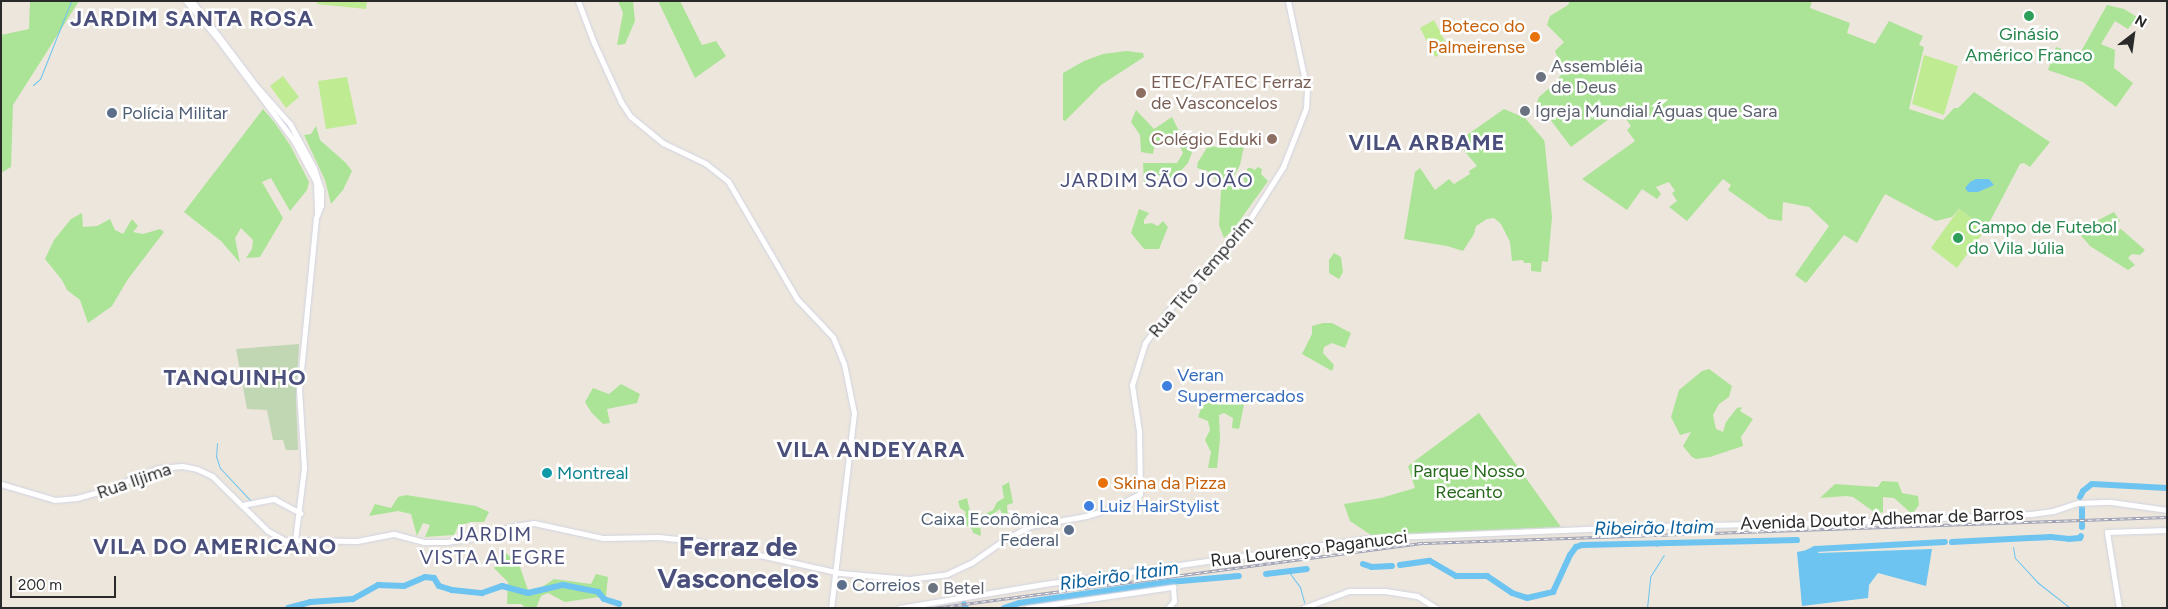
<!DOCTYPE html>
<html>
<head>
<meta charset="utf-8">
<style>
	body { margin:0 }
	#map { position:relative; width:2168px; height:609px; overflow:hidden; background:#ece6dc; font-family:Figtree,sans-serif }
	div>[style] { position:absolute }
	.green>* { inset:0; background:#ace497 }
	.cemetery>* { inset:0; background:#c1d6b3 }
	.pitch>* { inset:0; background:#bfeb93 }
	.water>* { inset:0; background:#6dc4f0 }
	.stream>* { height:1px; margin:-0.5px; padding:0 0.5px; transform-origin:0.5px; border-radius:0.5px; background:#6dc4f0 }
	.river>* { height:6px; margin:-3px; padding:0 3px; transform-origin:3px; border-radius:3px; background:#6dc4f0 }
	.roads { filter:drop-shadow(0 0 1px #d1d3e3) drop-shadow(0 0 1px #d1d3e3) }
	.secondary>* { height:5px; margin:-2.5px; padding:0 2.5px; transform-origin:2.5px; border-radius:2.5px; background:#fff }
	.rail>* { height:3px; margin-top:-1.5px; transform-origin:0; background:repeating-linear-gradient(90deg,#fff 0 4px,#9ea0b5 0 8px); box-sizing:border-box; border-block:1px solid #9ea0b5 }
	.dots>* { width:14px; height:14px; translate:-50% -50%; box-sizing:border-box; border:2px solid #fff; border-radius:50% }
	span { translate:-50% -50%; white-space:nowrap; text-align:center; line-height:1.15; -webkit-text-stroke:5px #fff; paint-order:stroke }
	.food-label { font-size:18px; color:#c56008 }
	.right { translate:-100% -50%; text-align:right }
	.left { translate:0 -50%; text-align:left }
	.leisure-label { font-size:18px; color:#27864d }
	.worship-label { font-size:18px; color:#5b616d }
	.education-label { font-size:18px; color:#785e54 }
	.service-label { font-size:18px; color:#4e5e75 }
	.street-label { font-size:18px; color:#2a2a2a }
	.shop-label { font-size:18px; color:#366cbe }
	.park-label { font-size:18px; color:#246819 }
	.culture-label { font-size:18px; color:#0d838f }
	.water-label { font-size:19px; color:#0c609d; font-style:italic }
	.quarter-label { font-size:20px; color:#4a4f7b; letter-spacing:1px }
	.district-label { font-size:22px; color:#4a4f7b; font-weight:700; letter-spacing:1px }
	.town-label { font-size:28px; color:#4a4f7b; font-weight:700 }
	.frame { position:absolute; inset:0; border:2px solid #2a2a2a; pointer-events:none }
	.north { position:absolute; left:2108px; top:10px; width:50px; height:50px; -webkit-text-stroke:4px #fff; paint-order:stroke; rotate:30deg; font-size:14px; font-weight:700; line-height:20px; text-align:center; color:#2a2a2a }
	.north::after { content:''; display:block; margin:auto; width:18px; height:22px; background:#2a2a2a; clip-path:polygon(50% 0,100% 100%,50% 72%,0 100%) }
	.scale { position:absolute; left:10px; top:576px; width:106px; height:22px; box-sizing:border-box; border:2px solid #2a2a2a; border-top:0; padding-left:6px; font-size:15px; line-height:18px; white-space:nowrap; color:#2a2a2a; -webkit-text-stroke:4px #fff; paint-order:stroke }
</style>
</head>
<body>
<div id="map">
	<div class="green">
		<i style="clip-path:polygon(30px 1px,79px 1px,13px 105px,11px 167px,1px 173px,1px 35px,29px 29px)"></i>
		<i style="clip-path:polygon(618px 1px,633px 1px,635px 21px,625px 44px,617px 45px,623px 13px)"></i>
		<i style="clip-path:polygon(658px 1px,680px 1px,702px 45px,716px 41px,726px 56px,695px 78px)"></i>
		<i style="clip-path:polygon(1570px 1px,1812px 1px,1810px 8px,1850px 23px,1847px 33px,1875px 44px,1889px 21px,1923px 36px,1919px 45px,1924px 47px,1909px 109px,1943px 120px,1954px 108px,1958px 108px,1974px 92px,2050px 142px,2030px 167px,2024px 163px,2020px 164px,1986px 229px,1959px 209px,1952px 217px,1936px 221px,1885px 194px,1857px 243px,1844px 235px,1806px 283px,1795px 275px,1829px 226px,1809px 207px,1783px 202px,1782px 221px,1769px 219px,1728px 190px,1731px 185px,1723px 179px,1687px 221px,1669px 207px,1677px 201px,1672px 193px,1675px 191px,1669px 182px,1656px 187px,1661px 194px,1657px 199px,1642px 189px,1627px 210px,1582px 179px,1635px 141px,1627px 130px,1631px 126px,1620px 111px,1571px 147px,1537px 102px,1539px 97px,1555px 83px,1566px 68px,1558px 59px,1555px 51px,1564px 42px,1547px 25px,1550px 16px,1568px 5px)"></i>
		<i style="clip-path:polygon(2107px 5px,2124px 9px,2137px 17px,2128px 29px,2115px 21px,2101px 44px,2115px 50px,2114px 68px,2133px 83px,2116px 107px,2083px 82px,2048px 70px,2056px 47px,2079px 55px)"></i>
		<i style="clip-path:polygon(1126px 51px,1143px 53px,1144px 57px,1101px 85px,1065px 121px,1063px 120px,1063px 73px,1084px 61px,1103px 54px)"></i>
		<i style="clip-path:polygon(263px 109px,275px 123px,290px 145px,309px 182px,307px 190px,290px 211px,271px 178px,262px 182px,283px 218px,260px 257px,246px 258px,252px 249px,253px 240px,241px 228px,235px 238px,240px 263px,221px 241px,184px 212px)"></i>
		<i style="clip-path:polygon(1504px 109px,1525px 118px,1544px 140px,1545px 145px,1552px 217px,1548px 262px,1542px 261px,1541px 272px,1531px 271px,1531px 263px,1524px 263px,1523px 260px,1512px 261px,1510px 242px,1501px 224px,1494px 218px,1487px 219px,1476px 226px,1474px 234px,1463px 251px,1447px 246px,1404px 239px,1415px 172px,1420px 168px,1435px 190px,1449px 179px,1454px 184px,1470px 174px,1469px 171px,1477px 166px,1457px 142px)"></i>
		<i style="clip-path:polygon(1136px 110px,1154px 129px,1172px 117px,1181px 135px,1196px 142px,1188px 163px,1170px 183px,1162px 176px,1153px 174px,1154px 186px,1144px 184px,1143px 163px,1177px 163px,1183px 153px,1180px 146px,1173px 143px,1155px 143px,1153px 154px,1141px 152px,1140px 135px,1131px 122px)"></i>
		<i style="clip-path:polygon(316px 126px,320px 140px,346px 163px,352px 171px,343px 190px,331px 204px,325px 180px,304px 135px,311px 134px)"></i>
		<i style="clip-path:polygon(1234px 133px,1245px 142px,1240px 165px,1234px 176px,1240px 185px,1245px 183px,1243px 176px,1248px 168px,1251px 168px,1255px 170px,1258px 167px,1262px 169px,1261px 174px,1268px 181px,1233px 230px,1224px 238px,1219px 225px,1221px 190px,1215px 179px,1207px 171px,1197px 168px,1198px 162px,1208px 146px,1217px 147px)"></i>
		<i style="clip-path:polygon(1139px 209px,1149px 213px,1144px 220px,1144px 224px,1152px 223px,1158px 226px,1163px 221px,1168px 227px,1159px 249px,1144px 249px,1131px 233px)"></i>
		<i style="clip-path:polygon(2114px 212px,2120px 221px,2112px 228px,2113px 234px,2121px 229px,2145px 250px,2140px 255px,2132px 254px,2128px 258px,2135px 265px,2128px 270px,2090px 246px,2077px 231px)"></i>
		<i style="clip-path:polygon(82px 213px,83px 227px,97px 226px,110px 219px,115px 230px,123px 234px,132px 219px,138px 226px,133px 232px,143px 234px,160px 229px,164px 232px,128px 279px,112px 306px,88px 323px,80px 300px,67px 290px,62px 280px,45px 259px,54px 240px,71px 219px)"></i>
		<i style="clip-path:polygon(1334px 253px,1341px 257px,1343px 272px,1339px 279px,1329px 273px,1329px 260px)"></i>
		<i style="clip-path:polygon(1323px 323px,1332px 323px,1351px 333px,1345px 348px,1332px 343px,1324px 347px,1323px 353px,1334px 365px,1332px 371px,1302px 354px,1312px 334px,1312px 326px)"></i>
		<i style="clip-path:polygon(1709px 369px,1732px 386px,1729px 397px,1719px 404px,1713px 415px,1716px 429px,1723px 432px,1726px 422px,1737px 408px,1742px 407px,1740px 411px,1753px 419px,1741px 437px,1743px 446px,1710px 457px,1696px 459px,1692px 457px,1683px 446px,1691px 432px,1680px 435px,1671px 417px,1679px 390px,1702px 371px)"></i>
		<i style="clip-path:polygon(621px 384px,640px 394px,637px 403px,607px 409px,610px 423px,603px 424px,591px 412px,585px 402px,593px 388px,609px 394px)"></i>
		<i style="clip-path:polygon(1217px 395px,1244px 405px,1239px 429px,1232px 428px,1233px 418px,1224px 413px,1219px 415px,1220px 439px,1217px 468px,1208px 468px,1211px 452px,1205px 440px,1210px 430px,1208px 421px,1198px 417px,1205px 398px)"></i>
		<i style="clip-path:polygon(1479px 413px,1561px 527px,1371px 535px,1350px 521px,1344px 504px,1381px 498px,1415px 488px,1408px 466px)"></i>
		<i style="clip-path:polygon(1882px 481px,1898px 482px,1902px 493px,1918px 496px,1919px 505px,1912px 514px,1894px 498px,1883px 497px,1883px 512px,1877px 514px,1853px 497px,1846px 496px,1820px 498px,1835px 484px,1878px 487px)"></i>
		<i style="clip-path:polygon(1009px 482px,1013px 503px,1007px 505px,1008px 517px,1003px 516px,1000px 509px,980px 523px,981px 536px,973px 533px,972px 529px,961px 522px,966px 512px,960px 508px,958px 501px,967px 498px,971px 515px,987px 513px,993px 510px,997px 502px,1004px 498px,1002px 486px)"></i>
		<i style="clip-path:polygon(406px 495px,476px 506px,489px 512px,484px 522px,471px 522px,458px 526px,454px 535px,425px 537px,430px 525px,423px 523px,417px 536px,411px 514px,398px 511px,369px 516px,375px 504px,391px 508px,398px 497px)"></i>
		<i style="clip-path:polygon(500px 548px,519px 564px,528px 590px,542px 587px,554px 579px,591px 584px,596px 574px,608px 577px,606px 596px,565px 602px,548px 593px,541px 596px,536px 608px,526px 608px,521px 604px,507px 604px,508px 582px,494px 568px,501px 560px)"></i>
	</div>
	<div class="cemetery">
		<i style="clip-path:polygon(299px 344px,296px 399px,298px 450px,286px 450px,283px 440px,273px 440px,267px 410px,247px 409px,236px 349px)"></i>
	</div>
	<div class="pitch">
		<i style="clip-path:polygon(317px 1px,367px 1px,366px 9px,317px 4px)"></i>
		<i style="clip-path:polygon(1434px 20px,1449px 49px,1435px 57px,1420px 28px)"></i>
		<i style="clip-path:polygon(1924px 55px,1958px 66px,1944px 115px,1912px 104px)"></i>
		<i style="clip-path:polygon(283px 76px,299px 97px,286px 108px,270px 86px)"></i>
		<i style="clip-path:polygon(347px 77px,357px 124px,326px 129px,318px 81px)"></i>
		<i style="clip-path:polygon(1959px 209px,1986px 229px,1957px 268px,1931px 248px)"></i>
	</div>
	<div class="water">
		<i style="clip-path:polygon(1976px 179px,1989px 179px,1994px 185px,1978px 192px,1968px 192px,1965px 188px,1970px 182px)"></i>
		<i style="clip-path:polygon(1813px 549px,1819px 553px,1932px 549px,1926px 586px,1878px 573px,1869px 585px,1868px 598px,1802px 606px,1797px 552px)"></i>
	</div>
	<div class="stream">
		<i style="left:33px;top:85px;width:9px;rotate:-41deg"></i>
		<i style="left:40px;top:79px;width:84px;rotate:-68.3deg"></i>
		<i style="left:217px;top:443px;width:13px;rotate:94deg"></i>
		<i style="left:216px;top:456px;width:13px;rotate:72deg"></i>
		<i style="left:220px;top:468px;width:45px;rotate:46.8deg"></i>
		<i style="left:1655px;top:544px;width:3px;rotate:45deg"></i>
		<i style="left:2013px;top:547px;width:11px;rotate:80deg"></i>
		<i style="left:2015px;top:558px;width:33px;rotate:47deg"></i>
		<i style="left:2037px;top:582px;width:42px;rotate:38.2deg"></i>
		<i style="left:1289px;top:572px;width:19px;rotate:54deg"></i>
		<i style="left:1300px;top:587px;width:16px;rotate:75deg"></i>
		<i style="left:1647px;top:608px;width:31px;rotate:-84deg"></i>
		<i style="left:1650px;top:577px;width:26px;rotate:-58deg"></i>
	</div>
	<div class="river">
		<i style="left:2080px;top:497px;width:7px;rotate:-63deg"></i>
		<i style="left:2083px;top:491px;width:11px;rotate:-38deg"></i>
		<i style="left:2092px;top:484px;width:75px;rotate:3.1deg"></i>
		<i style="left:2082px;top:508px;width:10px;rotate:90deg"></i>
		<i style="left:2082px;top:524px;width:3px;rotate:90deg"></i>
		<i style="left:1952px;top:542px;width:99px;rotate:-2.9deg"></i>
		<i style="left:2051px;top:537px;width:18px;rotate:6deg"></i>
		<i style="left:2069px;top:539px;width:11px;rotate:-5deg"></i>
		<i style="left:2080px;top:538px;width:2px;rotate:-63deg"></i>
		<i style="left:1807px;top:553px;width:9px;rotate:-27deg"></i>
		<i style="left:1815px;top:549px;width:130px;rotate:-3.1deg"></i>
		<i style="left:1363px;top:564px;width:9px;rotate:18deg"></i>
		<i style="left:1372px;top:567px;width:20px;rotate:-3deg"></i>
		<i style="left:1400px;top:565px;width:30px;rotate:-8deg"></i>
		<i style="left:1430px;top:561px;width:30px;rotate:30deg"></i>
		<i style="left:1456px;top:576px;width:31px"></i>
		<i style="left:1487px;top:576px;width:30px;rotate:34deg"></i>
		<i style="left:1512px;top:593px;width:16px;rotate:18deg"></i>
		<i style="left:1527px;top:598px;width:27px;rotate:-13deg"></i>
		<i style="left:1553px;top:592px;width:41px;rotate:-65.3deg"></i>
		<i style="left:1570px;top:555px;width:10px;rotate:-53deg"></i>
		<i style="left:1576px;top:547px;width:6px;rotate:-18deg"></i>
		<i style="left:1582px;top:545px;width:215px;rotate:-1.3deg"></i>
		<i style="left:1266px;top:574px;width:41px;rotate:-7deg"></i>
		<i style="left:964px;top:604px;width:4px;rotate:63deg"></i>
		<i style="left:288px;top:608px;width:23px;rotate:-15deg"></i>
		<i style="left:310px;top:602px;width:43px;rotate:-4deg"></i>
		<i style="left:353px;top:599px;width:29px;rotate:-29deg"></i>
		<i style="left:378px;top:585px;width:26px;rotate:2deg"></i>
		<i style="left:404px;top:586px;width:23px;rotate:-23deg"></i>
		<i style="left:425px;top:577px;width:9px;rotate:6deg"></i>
		<i style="left:434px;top:578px;width:9px;rotate:58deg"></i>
		<i style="left:439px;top:586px;width:14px;rotate:17deg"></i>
		<i style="left:452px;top:590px;width:30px;rotate:6deg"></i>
		<i style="left:482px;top:593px;width:21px;rotate:-19deg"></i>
		<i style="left:502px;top:586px;width:27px;rotate:15deg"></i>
		<i style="left:528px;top:593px;width:36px;rotate:-13deg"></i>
		<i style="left:563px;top:585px;width:36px;rotate:11deg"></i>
		<i style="left:598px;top:592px;width:9px;rotate:49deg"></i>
		<i style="left:604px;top:599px;width:16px;rotate:18deg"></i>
		<i style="left:1004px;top:608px;width:16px;rotate:-18deg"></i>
		<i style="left:1019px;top:603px;width:151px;rotate:-8deg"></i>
		<i style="left:1169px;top:582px;width:70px;rotate:-4.9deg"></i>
	</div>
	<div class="roads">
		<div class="secondary">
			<i style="left:186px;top:1px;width:50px;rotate:49.9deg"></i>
			<i style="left:218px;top:39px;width:127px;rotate:53.3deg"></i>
			<i style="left:294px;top:141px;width:47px;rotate:61.8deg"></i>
			<i style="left:316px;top:182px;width:32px;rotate:88deg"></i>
			<i style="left:192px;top:1px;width:108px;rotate:52.9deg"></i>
			<i style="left:257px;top:87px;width:50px;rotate:48.3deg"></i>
			<i style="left:290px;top:124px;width:50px;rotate:61.4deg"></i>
			<i style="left:314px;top:168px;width:22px;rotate:72deg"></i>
			<i style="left:321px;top:189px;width:16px;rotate:90deg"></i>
			<i style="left:321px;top:205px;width:14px;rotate:111deg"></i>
			<i style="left:316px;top:218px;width:173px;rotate:95.6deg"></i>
			<i style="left:299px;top:390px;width:78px;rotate:86.3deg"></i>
			<i style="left:304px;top:468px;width:73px;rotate:97.1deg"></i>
			<i style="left:578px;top:1px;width:45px;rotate:69.1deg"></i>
			<i style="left:594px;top:43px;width:65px;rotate:65.4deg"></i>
			<i style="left:621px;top:102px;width:17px;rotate:57deg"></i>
			<i style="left:630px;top:116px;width:43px;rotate:39.3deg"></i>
			<i style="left:663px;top:143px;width:47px;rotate:25.5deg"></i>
			<i style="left:705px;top:163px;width:29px;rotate:38deg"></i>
			<i style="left:728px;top:181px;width:137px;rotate:59.7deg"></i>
			<i style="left:797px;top:299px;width:52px;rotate:46.5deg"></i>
			<i style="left:833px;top:337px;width:29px;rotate:68deg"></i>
			<i style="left:844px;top:364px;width:50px;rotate:78.5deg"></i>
			<i style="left:854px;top:413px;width:196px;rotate:96.7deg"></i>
			<i style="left:1px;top:484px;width:56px;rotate:16.5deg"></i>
			<i style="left:55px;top:500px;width:22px;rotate:-5deg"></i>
			<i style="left:77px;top:498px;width:26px;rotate:-16deg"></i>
			<i style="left:102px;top:491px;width:61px;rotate:-22deg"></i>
			<i style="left:159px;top:468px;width:23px;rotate:-5deg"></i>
			<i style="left:182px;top:466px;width:15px;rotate:11deg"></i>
			<i style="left:197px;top:469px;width:17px;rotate:25deg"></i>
			<i style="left:212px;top:476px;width:78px;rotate:44.5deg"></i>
			<i style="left:268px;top:531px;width:18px;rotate:29deg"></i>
			<i style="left:284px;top:540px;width:73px;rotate:0.8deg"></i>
			<i style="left:357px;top:541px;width:38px;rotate:-11deg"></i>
			<i style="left:394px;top:534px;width:31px;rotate:15deg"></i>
			<i style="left:424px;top:542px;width:22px"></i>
			<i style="left:446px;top:542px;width:37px;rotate:-8deg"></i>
			<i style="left:483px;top:537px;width:28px;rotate:-21deg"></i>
			<i style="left:509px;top:527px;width:25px;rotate:-9deg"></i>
			<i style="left:534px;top:523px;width:71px;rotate:12.3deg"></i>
			<i style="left:603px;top:538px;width:55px;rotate:-1deg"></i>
			<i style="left:658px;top:537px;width:39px;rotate:6deg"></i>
			<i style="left:697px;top:541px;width:147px;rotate:12.6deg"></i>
			<i style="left:840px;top:573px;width:69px;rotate:5deg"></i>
			<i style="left:909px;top:579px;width:38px;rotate:-7deg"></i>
			<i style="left:947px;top:574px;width:26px;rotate:-25deg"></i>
			<i style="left:971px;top:563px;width:40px;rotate:-34.9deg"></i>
			<i style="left:1004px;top:540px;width:30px;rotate:-28deg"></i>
			<i style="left:1030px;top:526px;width:57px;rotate:-10.1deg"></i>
			<i style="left:1086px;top:516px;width:27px;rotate:-17deg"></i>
			<i style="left:1112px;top:508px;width:31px;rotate:-27deg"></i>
			<i style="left:1140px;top:494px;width:63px;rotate:-90.9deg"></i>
			<i style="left:1139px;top:431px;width:47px;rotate:-98.7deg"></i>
			<i style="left:1132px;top:385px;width:44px;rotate:-72.8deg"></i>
			<i style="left:1145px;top:343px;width:46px;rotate:-53.9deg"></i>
			<i style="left:1172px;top:306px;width:86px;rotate:-46.4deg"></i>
			<i style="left:1231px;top:244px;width:31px;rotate:-53deg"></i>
			<i style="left:1250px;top:219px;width:62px;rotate:-57.6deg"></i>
			<i style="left:1283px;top:167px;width:63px;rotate:-68.7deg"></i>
			<i style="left:1306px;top:108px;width:18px;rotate:-87deg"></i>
			<i style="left:1307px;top:90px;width:91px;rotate:-102.1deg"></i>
			<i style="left:242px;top:505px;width:33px;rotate:-11deg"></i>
			<i style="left:274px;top:499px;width:30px;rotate:28deg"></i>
			<i style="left:899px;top:608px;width:147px;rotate:-9.4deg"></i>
			<i style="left:1044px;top:584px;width:330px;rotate:-8deg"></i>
			<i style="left:1371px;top:538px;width:287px;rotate:-2.4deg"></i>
			<i style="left:1658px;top:526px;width:192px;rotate:-1.2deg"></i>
			<i style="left:1850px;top:522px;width:181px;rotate:-2.5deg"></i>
			<i style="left:2031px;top:514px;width:22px;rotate:-8deg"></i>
			<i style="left:2053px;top:511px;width:26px;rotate:-18deg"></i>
			<i style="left:2078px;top:503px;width:33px;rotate:-2deg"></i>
			<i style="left:2111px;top:502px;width:57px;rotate:8.1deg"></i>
			<i style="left:1027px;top:608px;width:148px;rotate:-8.2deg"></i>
			<i style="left:1173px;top:587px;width:14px;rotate:86deg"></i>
			<i style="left:1174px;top:601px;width:9px;rotate:131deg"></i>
			<i style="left:1303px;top:608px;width:49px;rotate:-20.3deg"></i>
			<i style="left:1349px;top:591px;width:36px"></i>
			<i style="left:1385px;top:591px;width:32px;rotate:9deg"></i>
			<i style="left:1417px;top:596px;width:22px;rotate:32deg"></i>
			<i style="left:2119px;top:608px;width:77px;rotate:-99deg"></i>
			<i style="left:2107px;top:532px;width:60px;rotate:-1.9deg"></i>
		</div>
	</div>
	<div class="rail">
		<i style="left:934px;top:608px;width:494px;rotate:-7.6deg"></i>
		<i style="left:1424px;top:543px;width:743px;rotate:-2deg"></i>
	</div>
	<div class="dots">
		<i style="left:2029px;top:16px;background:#2e9e5b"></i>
		<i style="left:1535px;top:37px;background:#e8710a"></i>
		<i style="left:1541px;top:77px;background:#6b7280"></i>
		<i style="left:1141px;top:93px;background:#8d6e63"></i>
		<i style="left:1525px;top:111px;background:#6b7280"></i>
		<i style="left:112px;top:113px;background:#5c6f8a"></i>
		<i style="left:1272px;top:139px;background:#8d6e63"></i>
		<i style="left:1958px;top:238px;background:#2e9e5b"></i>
		<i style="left:1167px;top:386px;background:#3f7fe0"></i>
		<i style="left:547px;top:473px;background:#0f9aa8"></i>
		<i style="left:1103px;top:483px;background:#e8710a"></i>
		<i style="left:1089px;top:506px;background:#3f7fe0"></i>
		<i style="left:1069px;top:530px;background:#5c6f8a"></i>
		<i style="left:842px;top:585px;background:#5c6f8a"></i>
		<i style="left:933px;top:588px;background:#6b7280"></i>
	</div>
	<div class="food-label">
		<span class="right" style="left:1525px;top:37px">Boteco do<br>Palmeirense</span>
		<span class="left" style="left:1113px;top:483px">Skina da Pizza</span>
	</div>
	<div class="leisure-label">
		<span style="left:2029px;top:45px">Ginásio<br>Américo Franco</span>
		<span class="left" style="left:1968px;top:238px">Campo de Futebol<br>do Vila Júlia</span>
	</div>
	<div class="worship-label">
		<span class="left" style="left:1551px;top:77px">Assembléia<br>de Deus</span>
		<span class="left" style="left:1535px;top:111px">Igreja Mundial Águas que Sara</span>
		<span class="left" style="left:943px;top:588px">Betel</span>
	</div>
	<div class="education-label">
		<span class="left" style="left:1151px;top:93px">ETEC/FATEC Ferraz<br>de Vasconcelos</span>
		<span class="right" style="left:1262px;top:139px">Colégio Eduki</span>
	</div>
	<div class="service-label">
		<span class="left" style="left:122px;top:113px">Polícia Militar</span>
		<span class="right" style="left:1059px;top:530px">Caixa Econômica<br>Federal</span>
		<span class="left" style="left:852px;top:585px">Correios</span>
	</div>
	<div class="street-label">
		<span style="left:1201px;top:277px;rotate:-50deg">Rua Tito Temporim</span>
		<span style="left:134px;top:481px;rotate:-19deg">Rua Iljima</span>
		<span style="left:1882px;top:519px;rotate:-2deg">Avenida Doutor Adhemar de Barros</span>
		<span style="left:1309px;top:549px;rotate:-7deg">Rua Lourenço Paganucci</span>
	</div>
	<div class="shop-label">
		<span class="left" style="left:1177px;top:386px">Veran<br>Supermercados</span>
		<span class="left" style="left:1099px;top:506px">Luiz HairStylist</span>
	</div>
	<div class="park-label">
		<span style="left:1469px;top:482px">Parque Nosso<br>Recanto</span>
	</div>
	<div class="culture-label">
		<span class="left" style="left:557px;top:473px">Montreal</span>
	</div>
	<div class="water-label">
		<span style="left:1654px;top:528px;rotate:-1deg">Ribeirão Itaim</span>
		<span style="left:1119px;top:576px;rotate:-8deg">Ribeirão Itaim</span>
	</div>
	<div class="quarter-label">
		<span style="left:1157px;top:180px">JARDIM SÃO JOÃO</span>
		<span style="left:493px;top:546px">JARDIM<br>VISTA ALEGRE</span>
	</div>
	<div class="district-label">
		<span style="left:192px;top:19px">JARDIM SANTA ROSA</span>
		<span style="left:1427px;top:143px">VILA ARBAME</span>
		<span style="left:235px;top:378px">TANQUINHO</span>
		<span style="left:871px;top:450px">VILA ANDEYARA</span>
		<span style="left:215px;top:547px">VILA DO AMERICANO</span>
	</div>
	<div class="town-label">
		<span style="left:738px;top:562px">Ferraz de<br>Vasconcelos</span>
	</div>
	<div class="frame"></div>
	<div class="north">N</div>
	<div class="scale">200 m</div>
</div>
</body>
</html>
